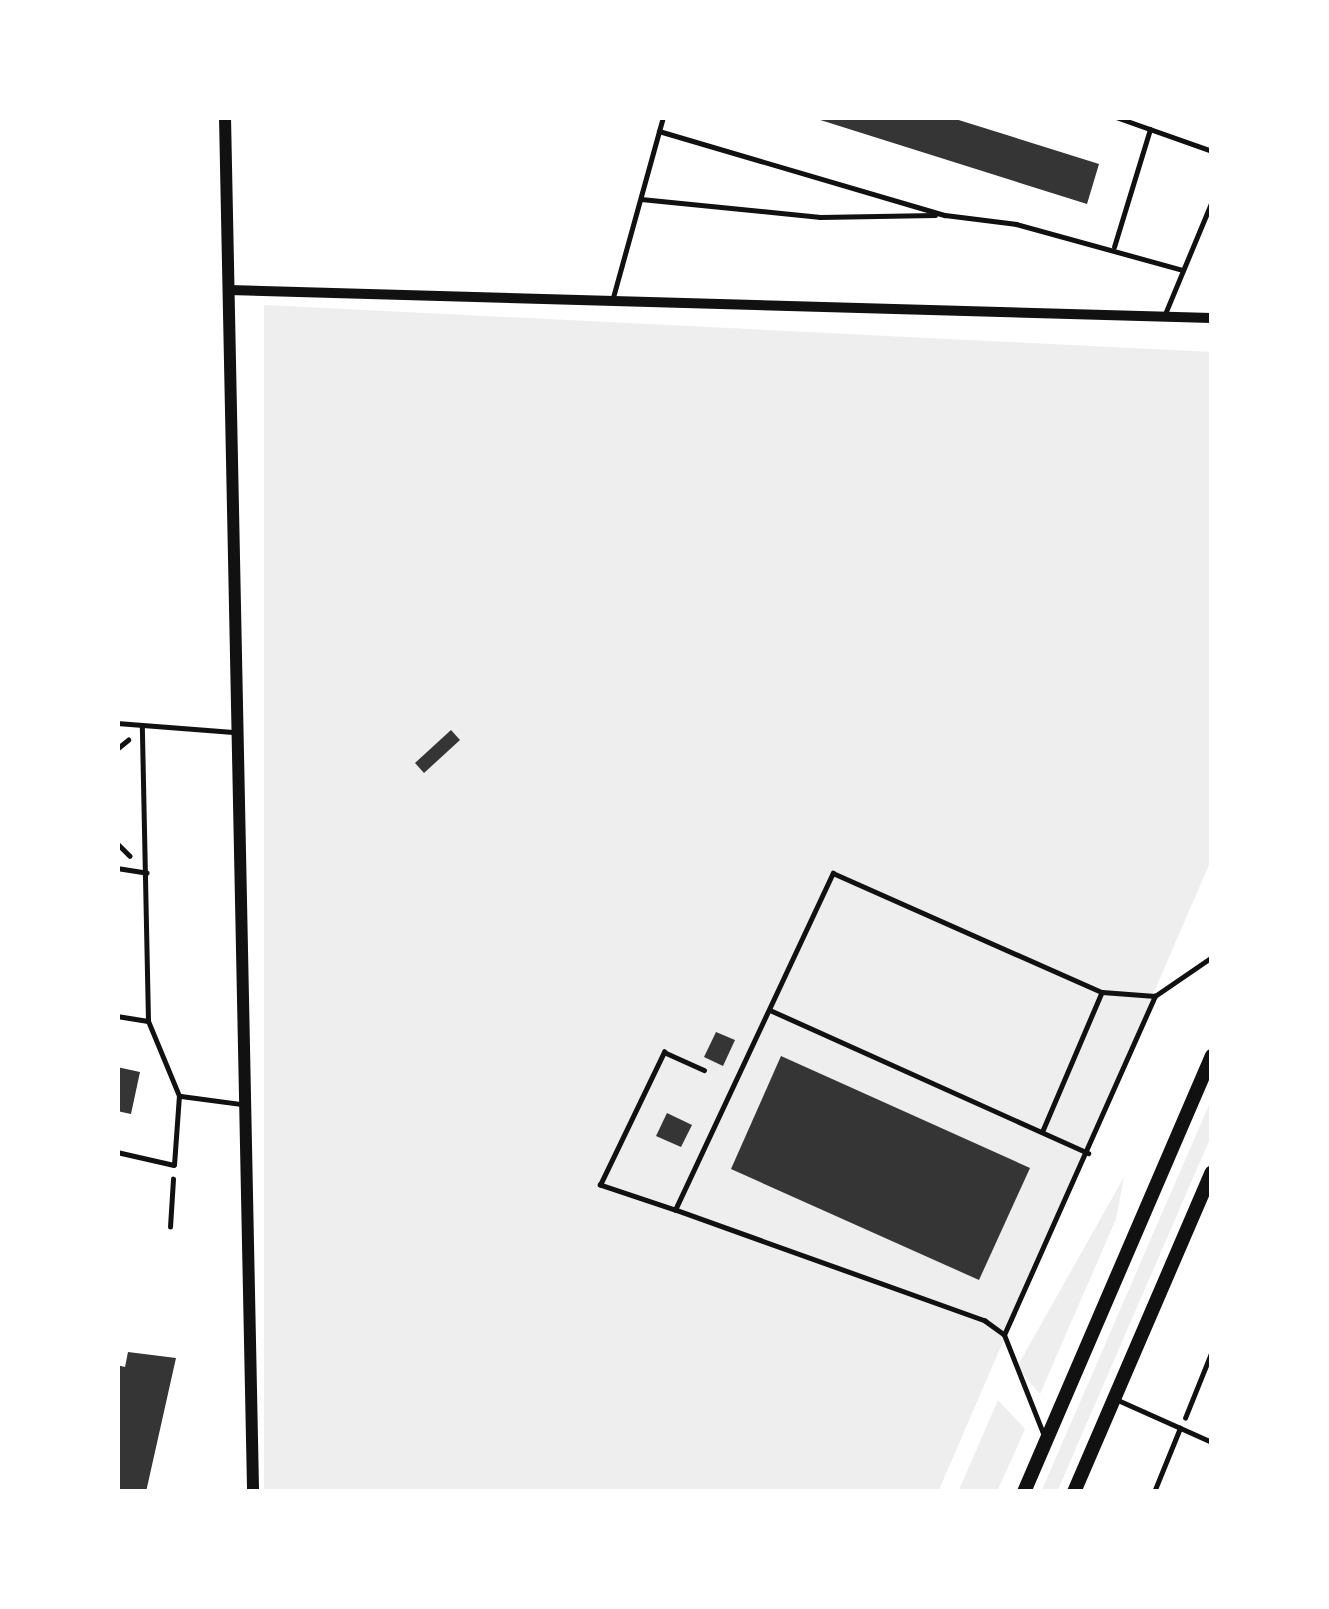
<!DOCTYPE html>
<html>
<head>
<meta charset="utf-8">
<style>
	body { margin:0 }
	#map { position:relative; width:1329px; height:1609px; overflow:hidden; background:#fff; font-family:Mulish,sans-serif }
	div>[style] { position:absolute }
	.green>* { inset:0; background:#eee }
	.building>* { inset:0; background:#353535 }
	.path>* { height:4.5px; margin:-2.25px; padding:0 2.25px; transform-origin:2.25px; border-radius:2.25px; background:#111 }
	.service>* { height:4.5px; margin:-2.25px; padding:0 2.25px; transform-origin:2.25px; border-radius:2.25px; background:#111 }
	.minor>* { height:10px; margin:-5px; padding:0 5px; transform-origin:5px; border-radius:5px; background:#111 }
	.tertiary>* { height:12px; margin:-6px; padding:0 6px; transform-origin:6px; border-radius:6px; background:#111 }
	.secondary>* { height:14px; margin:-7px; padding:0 7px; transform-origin:7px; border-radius:7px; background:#111 }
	span { translate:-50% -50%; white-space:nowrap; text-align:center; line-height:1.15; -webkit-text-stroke:9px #fff; paint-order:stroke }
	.frame { position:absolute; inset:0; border:120px solid #fff; pointer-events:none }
</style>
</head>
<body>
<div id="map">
	<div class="green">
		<i style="clip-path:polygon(264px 305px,1212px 352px,1212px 858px,938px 1492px,264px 1492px)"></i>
		<i style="clip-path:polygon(1212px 1098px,1212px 1134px,1057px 1492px,1041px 1492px)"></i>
		<i style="clip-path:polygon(1124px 1177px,1116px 1219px,1040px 1394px,1017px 1367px)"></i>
		<i style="clip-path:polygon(998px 1400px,1025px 1429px,997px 1492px,958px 1492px)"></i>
	</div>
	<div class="building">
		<i style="clip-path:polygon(949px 117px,1099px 164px,1087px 204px,814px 118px)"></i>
		<i style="clip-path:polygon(451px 730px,460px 740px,424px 773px,415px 763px)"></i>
		<i style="clip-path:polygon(716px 1032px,735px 1040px,723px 1066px,704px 1057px)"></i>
		<i style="clip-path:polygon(781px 1056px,1030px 1168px,979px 1280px,731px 1169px)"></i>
		<i style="clip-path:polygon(117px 1067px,140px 1072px,131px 1114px,117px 1111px)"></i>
		<i style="clip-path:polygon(667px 1113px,692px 1125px,681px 1147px,656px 1136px)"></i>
		<i style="clip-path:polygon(128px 1352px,176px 1358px,146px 1492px,117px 1492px,117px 1365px,125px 1367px)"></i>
	</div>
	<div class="path">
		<i style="left:118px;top:748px;width:13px;rotate:-39deg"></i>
		<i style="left:117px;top:843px;width:18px;rotate:45deg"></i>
		<i style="left:170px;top:1227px;width:48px;rotate:-86.4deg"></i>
		<i style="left:1185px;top:1418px;width:72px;rotate:-68.1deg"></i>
	</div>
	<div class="service">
		<i style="left:1116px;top:117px;width:102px;rotate:19.5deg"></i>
		<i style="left:659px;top:131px;width:298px;rotate:16.4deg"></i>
		<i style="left:945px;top:215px;width:72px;rotate:7.2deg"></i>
		<i style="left:1016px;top:224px;width:173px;rotate:15.4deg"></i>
		<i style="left:641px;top:199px;width:180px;rotate:5.7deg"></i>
		<i style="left:820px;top:217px;width:115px;rotate:-1deg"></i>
		<i style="left:1114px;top:247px;width:123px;rotate:-73deg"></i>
		<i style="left:612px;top:301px;width:191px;rotate:-74.5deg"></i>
		<i style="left:1165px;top:314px;width:122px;rotate:-67.4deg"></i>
		<i style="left:117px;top:723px;width:116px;rotate:4.4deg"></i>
		<i style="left:117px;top:868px;width:30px;rotate:9deg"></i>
		<i style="left:770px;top:1010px;width:349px;rotate:24.2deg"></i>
		<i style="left:117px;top:1016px;width:31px;rotate:9deg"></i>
		<i style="left:181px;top:1096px;width:61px;rotate:7.6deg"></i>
		<i style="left:1042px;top:1132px;width:150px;rotate:-66.9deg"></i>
		<i style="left:117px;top:1152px;width:58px;rotate:12.8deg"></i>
		<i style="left:174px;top:1165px;width:69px;rotate:-85.9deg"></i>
		<i style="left:179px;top:1096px;width:81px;rotate:-112.5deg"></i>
		<i style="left:148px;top:1021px;width:293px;rotate:-91.2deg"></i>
		<i style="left:675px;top:1210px;width:79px;rotate:-161.6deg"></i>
		<i style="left:600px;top:1185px;width:148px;rotate:-64.3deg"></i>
		<i style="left:664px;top:1052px;width:44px;rotate:24.2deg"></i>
		<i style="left:1004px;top:1335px;width:371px;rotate:-66deg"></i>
		<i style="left:1118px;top:1400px;width:103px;rotate:24.1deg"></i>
		<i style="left:1044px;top:1436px;width:109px;rotate:-111.6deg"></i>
		<i style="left:1004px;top:1335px;width:24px;rotate:-144deg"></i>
		<i style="left:985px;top:1321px;width:329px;rotate:-160.3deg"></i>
		<i style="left:675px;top:1210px;width:372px;rotate:-64.9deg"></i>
		<i style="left:833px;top:873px;width:294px;rotate:23.9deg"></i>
		<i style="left:1102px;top:992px;width:53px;rotate:4.3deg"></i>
		<i style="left:1155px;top:996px;width:69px;rotate:-34.4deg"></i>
		<i style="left:1154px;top:1492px;width:69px;rotate:-67.9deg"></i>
	</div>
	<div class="minor">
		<i style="left:229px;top:290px;width:983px;rotate:1.63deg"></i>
	</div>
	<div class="tertiary">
		<i style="left:225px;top:117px;width:1375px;rotate:88.83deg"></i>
	</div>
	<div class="secondary">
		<i style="left:1024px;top:1492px;width:475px;rotate:-66.7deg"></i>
		<i style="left:1074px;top:1492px;width:348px;rotate:-66.7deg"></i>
	</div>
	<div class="frame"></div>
</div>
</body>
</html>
